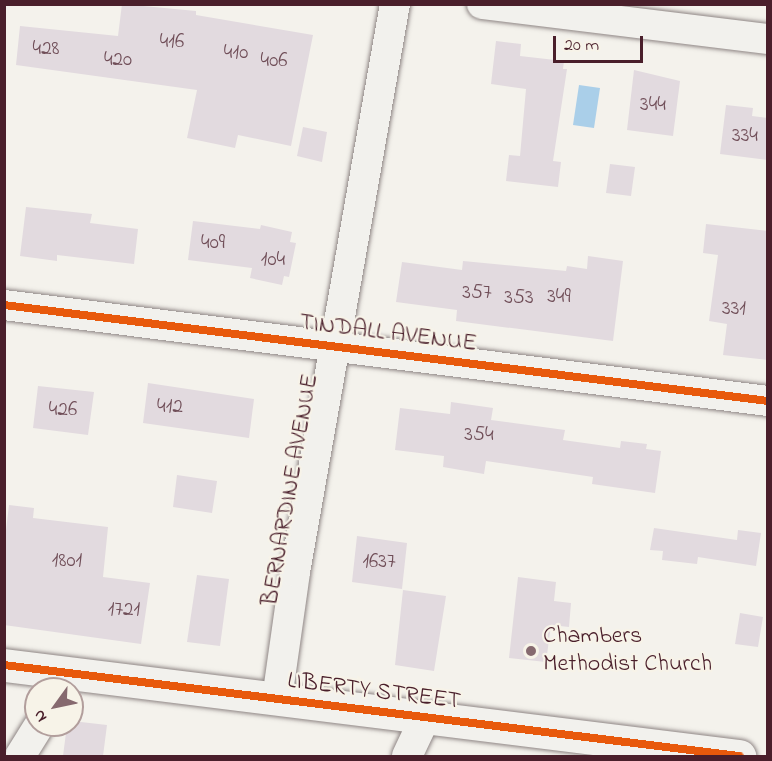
<!DOCTYPE html>
<html>
<head>
<meta charset="utf-8">
<style>
	body { margin:0 }
	#map { position:relative; width:772px; height:761px; overflow:hidden; background:#f4f2ec; font-family:"Indie Flower",sans-serif }
	div>[style] { position:absolute }
	.water>* { inset:0; background:#aacfe9 }
	.building>* { inset:0; background:#e2dadf }
	.roads { filter:drop-shadow(0 0 2px #8f8685) drop-shadow(0 0 2px #8f8685) }
	.street>* { height:30px; margin:-15px; padding:0 15px; transform-origin:15px; border-radius:15px; background:#f2f1ed }
	.secondary>* { height:33px; margin:-16.5px; padding:0 16.5px; transform-origin:16.5px; border-radius:16.5px; background:#f2f1ed }
	.cycleway>* { height:8px; margin:-4px; padding:0 4px; transform-origin:4px; border-radius:4px; background:#e8590c }
	.dots>* { width:16px; height:16px; translate:-50% -50%; box-sizing:border-box; border:3px solid #f7f3e8; border-radius:50% }
	span { translate:-50% -50%; white-space:nowrap; text-align:center; line-height:1.15; -webkit-text-stroke:4.5px #f7f3e8; paint-order:stroke }
	.number-label { font-size:21px; color:#704e58 }
	.number-label span { -webkit-text-stroke-width:0 }
	.street-label { font-size:24px; color:#4a1f2b }
	.poi-label { font-size:24px; color:#4a1f2b }
	.left { translate:0 -50%; text-align:left }
	.frame { position:absolute; inset:0; border:6px solid #4a1f2b; pointer-events:none }
	.north { position:absolute; left:24px; top:677px; width:60px; height:60px; box-sizing:border-box; background:#f7f3e8; border:2px solid #b29e9c; border-radius:50%; rotate:237deg; font-size:16px; font-weight:700; line-height:24px; text-align:center; color:#4a1f2b }
	.north::after { content:''; display:block; margin:auto; width:21px; height:27px; background:#86696f; clip-path:polygon(50% 0,100% 100%,50% 72%,0 100%) }
	.scale { position:absolute; left:553px; top:36px; width:90px; height:27px; box-sizing:border-box; border:3px solid #4a1f2b; border-top:0; padding-left:8px; font-size:18px; line-height:21px; white-space:nowrap; color:#4a1f2b; -webkit-text-stroke:4px #f7f3e8; paint-order:stroke }
</style>
</head>
<body>
<div id="map">
	<div class="water">
		<i style="clip-path:polygon(579px 85px,600px 88px,594px 128px,573px 125px)"></i>
	</div>
	<div class="building">
		<i style="clip-path:polygon(122px 4px,196px 11px,196px 15px,313px 35px,291px 146px,238px 135px,235px 148px,187px 138px,197px 90px,16px 65px,20px 26px,118px 36px)"></i>
		<i style="clip-path:polygon(496px 41px,521px 44px,520px 56px,564px 61px,563px 69px,567px 69px,553px 161px,561px 162px,558px 187px,506px 181px,509px 155px,520px 156px,526px 89px,491px 84px)"></i>
		<i style="clip-path:polygon(634px 70px,680px 81px,673px 136px,627px 130px)"></i>
		<i style="clip-path:polygon(726px 105px,753px 108px,752px 116px,768px 118px,768px 160px,720px 154px)"></i>
		<i style="clip-path:polygon(303px 127px,327px 132px,322px 162px,297px 156px)"></i>
		<i style="clip-path:polygon(610px 164px,635px 167px,631px 196px,606px 193px)"></i>
		<i style="clip-path:polygon(26px 207px,92px 214px,90px 223px,138px 229px,134px 264px,57px 255px,57px 261px,20px 256px)"></i>
		<i style="clip-path:polygon(193px 221px,260px 229px,261px 225px,292px 232px,290px 242px,296px 243px,289px 277px,284px 276px,282px 285px,250px 278px,252px 268px,188px 260px)"></i>
		<i style="clip-path:polygon(706px 224px,768px 231px,768px 360px,723px 355px,727px 324px,709px 321px,718px 255px,703px 253px)"></i>
		<i style="clip-path:polygon(588px 256px,623px 261px,613px 341px,456px 321px,457px 310px,396px 302px,402px 262px,462px 270px,463px 261px,566px 271px,567px 266px,587px 269px)"></i>
		<i style="clip-path:polygon(148px 383px,254px 399px,249px 438px,143px 423px)"></i>
		<i style="clip-path:polygon(38px 386px,94px 392px,88px 435px,33px 428px)"></i>
		<i style="clip-path:polygon(451px 402px,493px 408px,491px 420px,565px 430px,563px 440px,620px 448px,621px 441px,647px 444px,646px 449px,661px 451px,655px 493px,592px 484px,593px 477px,486px 461px,484px 474px,443px 467px,444px 456px,395px 450px,400px 408px,450px 414px)"></i>
		<i style="clip-path:polygon(177px 475px,217px 481px,212px 513px,173px 507px)"></i>
		<i style="clip-path:polygon(9px 505px,34px 508px,33px 518px,108px 527px,103px 577px,150px 583px,141px 644px,4px 625px,4px 547px)"></i>
		<i style="clip-path:polygon(654px 528px,737px 540px,738px 530px,761px 533px,756px 566px,698px 557px,697px 564px,662px 560px,663px 551px,650px 550px)"></i>
		<i style="clip-path:polygon(357px 536px,407px 543px,402px 589px,352px 582px)"></i>
		<i style="clip-path:polygon(197px 575px,229px 579px,220px 646px,187px 642px)"></i>
		<i style="clip-path:polygon(518px 577px,556px 582px,554px 601px,571px 603px,569px 627px,551px 625px,546px 662px,509px 658px)"></i>
		<i style="clip-path:polygon(403px 590px,446px 596px,434px 671px,395px 665px)"></i>
		<i style="clip-path:polygon(740px 613px,763px 617px,758px 647px,735px 644px)"></i>
		<i style="clip-path:polygon(72px 721px,107px 725px,103px 756px,63px 756px,67px 725px,72px 725px)"></i>
	</div>
	<div class="roads">
		<div class="street">
			<i style="left:482px;top:4px;width:288px;rotate:7deg"></i>
			<i style="left:4px;top:305px;width:770px;rotate:7.16deg"></i>
			<i style="left:277px;top:699px;width:128px;rotate:-81.9deg"></i>
			<i style="left:295px;top:572px;width:577px;rotate:-80.02deg"></i>
			<i style="left:20px;top:756px;width:36px;rotate:-58deg"></i>
			<i style="left:407px;top:756px;width:42px;rotate:-64.7deg"></i>
		</div>
		<div class="secondary">
			<i style="left:4px;top:665px;width:741px;rotate:7.06deg"></i>
		</div>
	</div>
	<div class="cycleway">
		<i style="left:4px;top:305px;width:770px;rotate:7.16deg"></i>
		<i style="left:4px;top:665px;width:741px;rotate:7.06deg"></i>
	</div>
	<div class="dots">
		<i style="left:531px;top:651px;background:#86696f"></i>
	</div>
	<div class="number-label">
		<span style="left:172px;top:42px">416</span>
		<span style="left:46px;top:49px">428</span>
		<span style="left:236px;top:53px">410</span>
		<span style="left:118px;top:60px">420</span>
		<span style="left:274px;top:61px">406</span>
		<span style="left:653px;top:105px">344</span>
		<span style="left:745px;top:136px">334</span>
		<span style="left:213px;top:243px">409</span>
		<span style="left:273px;top:260px">104</span>
		<span style="left:477px;top:293px">357</span>
		<span style="left:559px;top:297px">349</span>
		<span style="left:519px;top:298px">353</span>
		<span style="left:734px;top:309px">331</span>
		<span style="left:170px;top:407px">412</span>
		<span style="left:63px;top:410px">426</span>
		<span style="left:479px;top:435px">354</span>
		<span style="left:67px;top:561px">1801</span>
		<span style="left:379px;top:562px">1637</span>
		<span style="left:124px;top:610px">1721</span>
	</div>
	<div class="street-label">
		<span style="left:388px;top:334px;rotate:7deg">TINDALL AVENUE</span>
		<span style="left:291px;top:490px;rotate:-80deg">BERNARDINE AVENUE</span>
		<span style="left:374px;top:692px;rotate:7deg">LIBERTY STREET</span>
	</div>
	<div class="poi-label">
		<span class="left" style="left:543px;top:651px">Chambers<br>Methodist Church</span>
	</div>
	<div class="frame"></div>
	<div class="north">N</div>
	<div class="scale">20 m</div>
</div>
</body>
</html>
